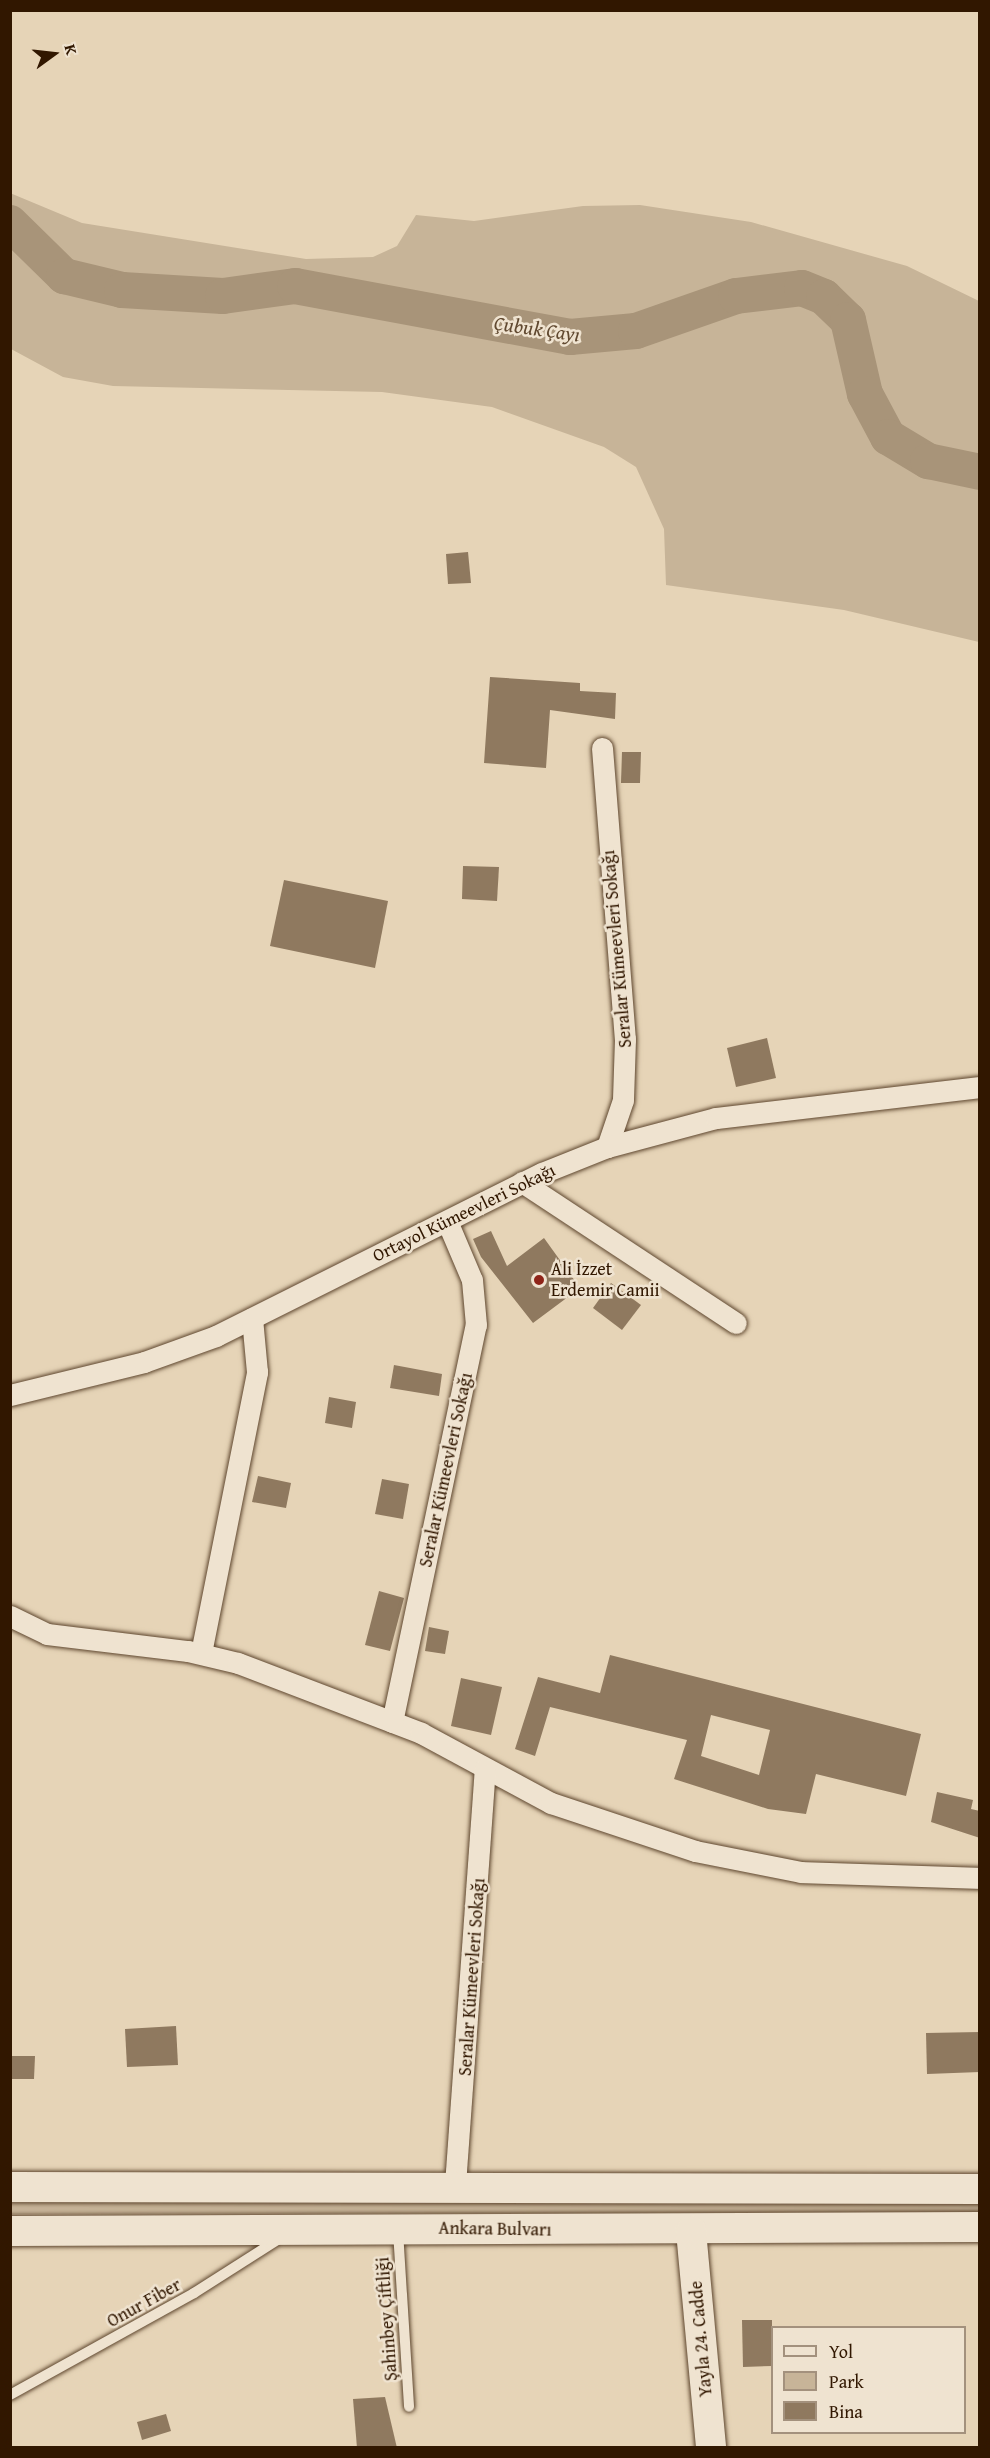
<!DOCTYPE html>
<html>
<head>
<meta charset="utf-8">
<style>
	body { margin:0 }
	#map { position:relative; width:990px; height:2458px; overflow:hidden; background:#e6d4b7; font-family:"Gentium Book Plus",serif }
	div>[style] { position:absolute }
	.green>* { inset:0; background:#c7b498 }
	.river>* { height:36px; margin:-18px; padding:0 18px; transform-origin:18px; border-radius:18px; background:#a89479 }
	.building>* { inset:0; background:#8f795f }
	.roads { filter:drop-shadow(0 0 2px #5e462e) drop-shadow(0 0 2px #5e462e) }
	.lane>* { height:10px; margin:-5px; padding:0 5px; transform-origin:5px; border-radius:5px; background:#efe3d0 }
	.street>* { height:21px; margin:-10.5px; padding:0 10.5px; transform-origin:10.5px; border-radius:10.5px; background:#efe3d0 }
	.secondary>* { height:30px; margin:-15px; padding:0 15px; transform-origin:15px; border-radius:15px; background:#efe3d0 }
	.dots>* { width:16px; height:16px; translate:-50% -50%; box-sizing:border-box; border:3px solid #efe3d0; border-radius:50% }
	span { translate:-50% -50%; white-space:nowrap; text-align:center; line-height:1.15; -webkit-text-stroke:5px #efe3d0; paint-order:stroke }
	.street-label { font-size:18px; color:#311700 }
	.poi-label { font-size:18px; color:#311700 }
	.left { translate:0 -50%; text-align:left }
	.water-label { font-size:20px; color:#614930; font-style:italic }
	.frame { position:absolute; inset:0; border:12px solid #311700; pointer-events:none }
	.legend { position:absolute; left:771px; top:2326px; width:195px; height:108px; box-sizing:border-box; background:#efe3d0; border:2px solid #a3917d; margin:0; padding:8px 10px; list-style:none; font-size:18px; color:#311700 }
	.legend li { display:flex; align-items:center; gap:12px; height:30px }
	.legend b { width:30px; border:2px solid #a3917d }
	.north { position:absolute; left:24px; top:24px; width:60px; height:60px; -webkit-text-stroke:4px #efe3d0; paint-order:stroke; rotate:75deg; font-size:16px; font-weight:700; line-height:24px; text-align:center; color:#311700 }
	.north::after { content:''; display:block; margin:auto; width:21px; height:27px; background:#311700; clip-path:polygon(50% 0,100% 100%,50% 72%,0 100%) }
</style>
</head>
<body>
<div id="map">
	<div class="green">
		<i style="clip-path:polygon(10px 193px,82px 223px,306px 259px,373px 257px,397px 246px,416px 215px,474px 221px,583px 206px,640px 205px,751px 222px,907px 266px,979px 301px,979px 642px,844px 610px,666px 585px,664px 529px,636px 467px,604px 447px,492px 407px,382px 392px,113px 386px,63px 377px,11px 349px)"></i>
		<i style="clip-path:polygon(979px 2200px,980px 2212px,11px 2214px,10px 2203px)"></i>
	</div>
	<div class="river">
		<i style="left:10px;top:223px;width:76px;rotate:44.5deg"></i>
		<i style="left:64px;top:276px;width:60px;rotate:13.6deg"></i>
		<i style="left:122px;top:290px;width:101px;rotate:3.4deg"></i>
		<i style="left:223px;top:296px;width:73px;rotate:-7.9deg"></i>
		<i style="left:295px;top:286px;width:280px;rotate:10.5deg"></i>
		<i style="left:570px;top:337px;width:66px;rotate:-5.2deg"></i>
		<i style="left:636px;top:331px;width:106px;rotate:-19.3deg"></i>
		<i style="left:736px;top:296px;width:66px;rotate:-6.9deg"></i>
		<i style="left:802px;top:288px;width:24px;rotate:22deg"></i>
		<i style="left:824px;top:297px;width:33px;rotate:44deg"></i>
		<i style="left:848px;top:320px;width:76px;rotate:77.1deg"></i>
		<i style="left:865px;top:394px;width:49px;rotate:61.9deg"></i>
		<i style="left:888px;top:437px;width:47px;rotate:31deg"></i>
		<i style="left:928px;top:461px;width:53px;rotate:11.9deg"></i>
	</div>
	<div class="building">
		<i style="clip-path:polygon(468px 552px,471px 583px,448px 584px,446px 554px)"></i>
		<i style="clip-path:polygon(490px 677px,580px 683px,580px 691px,616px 693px,615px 719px,550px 710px,546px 768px,484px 763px)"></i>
		<i style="clip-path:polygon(622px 752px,641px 752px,640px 783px,621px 783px)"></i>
		<i style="clip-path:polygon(463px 866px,499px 867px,497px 901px,462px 899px)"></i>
		<i style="clip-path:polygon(284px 880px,388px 901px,375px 968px,270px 946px)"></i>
		<i style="clip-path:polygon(767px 1038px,776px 1078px,736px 1087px,727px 1048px)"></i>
		<i style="clip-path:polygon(491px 1231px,507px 1266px,544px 1238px,580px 1288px,533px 1323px,481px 1257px,473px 1239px)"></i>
		<i style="clip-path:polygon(611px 1283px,641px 1305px,622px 1330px,593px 1308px)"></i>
		<i style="clip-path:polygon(394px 1365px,442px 1374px,439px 1396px,390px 1388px)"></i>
		<i style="clip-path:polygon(329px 1397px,356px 1402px,352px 1428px,325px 1423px)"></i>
		<i style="clip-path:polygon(258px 1476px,291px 1483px,286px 1508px,252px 1502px)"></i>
		<i style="clip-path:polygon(382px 1479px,409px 1484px,403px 1519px,375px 1514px)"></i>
		<i style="clip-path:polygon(379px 1591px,404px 1598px,390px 1651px,365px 1645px)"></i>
		<i style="clip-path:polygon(429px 1627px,449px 1631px,445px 1654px,425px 1651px)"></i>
		<i style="clip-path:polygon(evenodd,610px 1655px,921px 1734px,906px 1796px,816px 1774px,806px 1814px,768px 1809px,674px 1779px,687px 1740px,550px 1707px,535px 1756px,515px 1749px,538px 1677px,600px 1693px,610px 1655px,711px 1715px,770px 1730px,759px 1775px,701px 1756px,711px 1715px)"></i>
		<i style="clip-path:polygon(461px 1678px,502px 1687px,491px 1735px,451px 1726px)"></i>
		<i style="clip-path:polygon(937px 1792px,973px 1800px,971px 1809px,980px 1811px,980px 1838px,931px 1822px)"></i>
		<i style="clip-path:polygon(176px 2026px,178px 2065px,127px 2067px,125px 2029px)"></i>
		<i style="clip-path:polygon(980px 2032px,980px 2072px,927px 2074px,926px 2033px)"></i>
		<i style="clip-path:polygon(10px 2056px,35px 2056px,34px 2079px,10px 2079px)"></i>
		<i style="clip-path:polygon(742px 2320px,772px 2320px,772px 2366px,743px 2367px)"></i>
		<i style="clip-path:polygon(385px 2397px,397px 2448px,357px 2448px,353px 2399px)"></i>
		<i style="clip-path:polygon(166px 2414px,171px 2431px,142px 2440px,137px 2422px)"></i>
	</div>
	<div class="roads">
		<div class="lane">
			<i style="left:398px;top:2231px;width:176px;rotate:86.4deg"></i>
			<i style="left:10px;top:2395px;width:210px;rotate:-29deg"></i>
			<i style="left:194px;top:2293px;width:104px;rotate:-32.5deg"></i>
		</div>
		<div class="street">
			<i style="left:602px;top:748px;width:292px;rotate:85.5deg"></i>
			<i style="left:625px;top:1039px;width:61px;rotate:91.9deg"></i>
			<i style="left:623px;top:1100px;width:50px;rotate:108.8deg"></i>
			<i style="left:522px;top:1182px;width:256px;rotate:33.4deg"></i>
			<i style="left:10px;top:1395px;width:138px;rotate:-13.8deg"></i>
			<i style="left:144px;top:1362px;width:77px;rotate:-19.9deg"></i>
			<i style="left:216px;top:1336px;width:364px;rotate:-26.6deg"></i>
			<i style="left:542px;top:1173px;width:70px;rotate:-21.8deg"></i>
			<i style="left:607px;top:1147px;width:113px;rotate:-14.9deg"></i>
			<i style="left:716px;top:1118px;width:266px;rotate:-6.7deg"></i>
			<i style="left:10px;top:1616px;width:41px;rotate:25.9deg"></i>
			<i style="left:47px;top:1634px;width:142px;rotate:6.9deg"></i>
			<i style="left:188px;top:1651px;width:51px;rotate:13.5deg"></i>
			<i style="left:238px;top:1663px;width:196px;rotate:20.9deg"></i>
			<i style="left:421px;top:1733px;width:148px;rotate:28.3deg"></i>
			<i style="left:551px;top:1803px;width:152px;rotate:18.4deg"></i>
			<i style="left:695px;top:1851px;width:108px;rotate:11.2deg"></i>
			<i style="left:801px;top:1872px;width:179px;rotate:1.9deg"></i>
			<i style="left:201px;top:1653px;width:287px;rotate:-78.7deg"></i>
			<i style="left:257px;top:1372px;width:54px;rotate:-95.3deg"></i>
			<i style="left:392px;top:1722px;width:406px;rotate:-78.1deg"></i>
			<i style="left:476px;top:1325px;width:45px;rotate:-95.1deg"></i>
			<i style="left:472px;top:1280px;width:64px;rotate:-113deg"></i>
			<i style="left:455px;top:2185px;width:417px;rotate:-85.9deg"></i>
		</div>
		<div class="secondary">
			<i style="left:10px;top:2187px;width:970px;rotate:0.12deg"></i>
			<i style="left:10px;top:2231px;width:970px;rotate:-0.24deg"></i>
			<i style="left:691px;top:2231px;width:218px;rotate:84.7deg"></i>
		</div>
	</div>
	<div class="dots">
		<i style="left:539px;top:1280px;background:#8f2418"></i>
	</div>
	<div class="street-label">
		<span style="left:617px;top:949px;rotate:-95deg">Seralar Kümeevleri Sokağı</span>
		<span style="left:464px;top:1213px;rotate:-26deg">Ortayol Kümeevleri Sokağı</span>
		<span style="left:446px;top:1470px;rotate:-78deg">Seralar Kümeevleri Sokağı</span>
		<span style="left:472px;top:1977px;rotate:-86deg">Seralar Kümeevleri Sokağı</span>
		<span style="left:495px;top:2229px;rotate:1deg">Ankara Bulvarı</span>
		<span style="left:144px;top:2303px;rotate:-29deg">Onur Fiber</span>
		<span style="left:387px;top:2319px;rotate:-94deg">Şahinbey Çiftliği</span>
		<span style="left:701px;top:2339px;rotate:-95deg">Yayla 24. Cadde</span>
	</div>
	<div class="poi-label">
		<span class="left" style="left:551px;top:1280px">Ali İzzet<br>Erdemir Camii</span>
	</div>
	<div class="water-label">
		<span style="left:537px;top:328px;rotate:8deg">Çubuk Çayı</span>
	</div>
	<div class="frame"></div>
	<ul class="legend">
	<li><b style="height:8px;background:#efe3d0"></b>Yol</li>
	<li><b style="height:16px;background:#c7b498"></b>Park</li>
	<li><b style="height:16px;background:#8f795f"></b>Bina</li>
	</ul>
	<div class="north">K</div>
</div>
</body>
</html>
